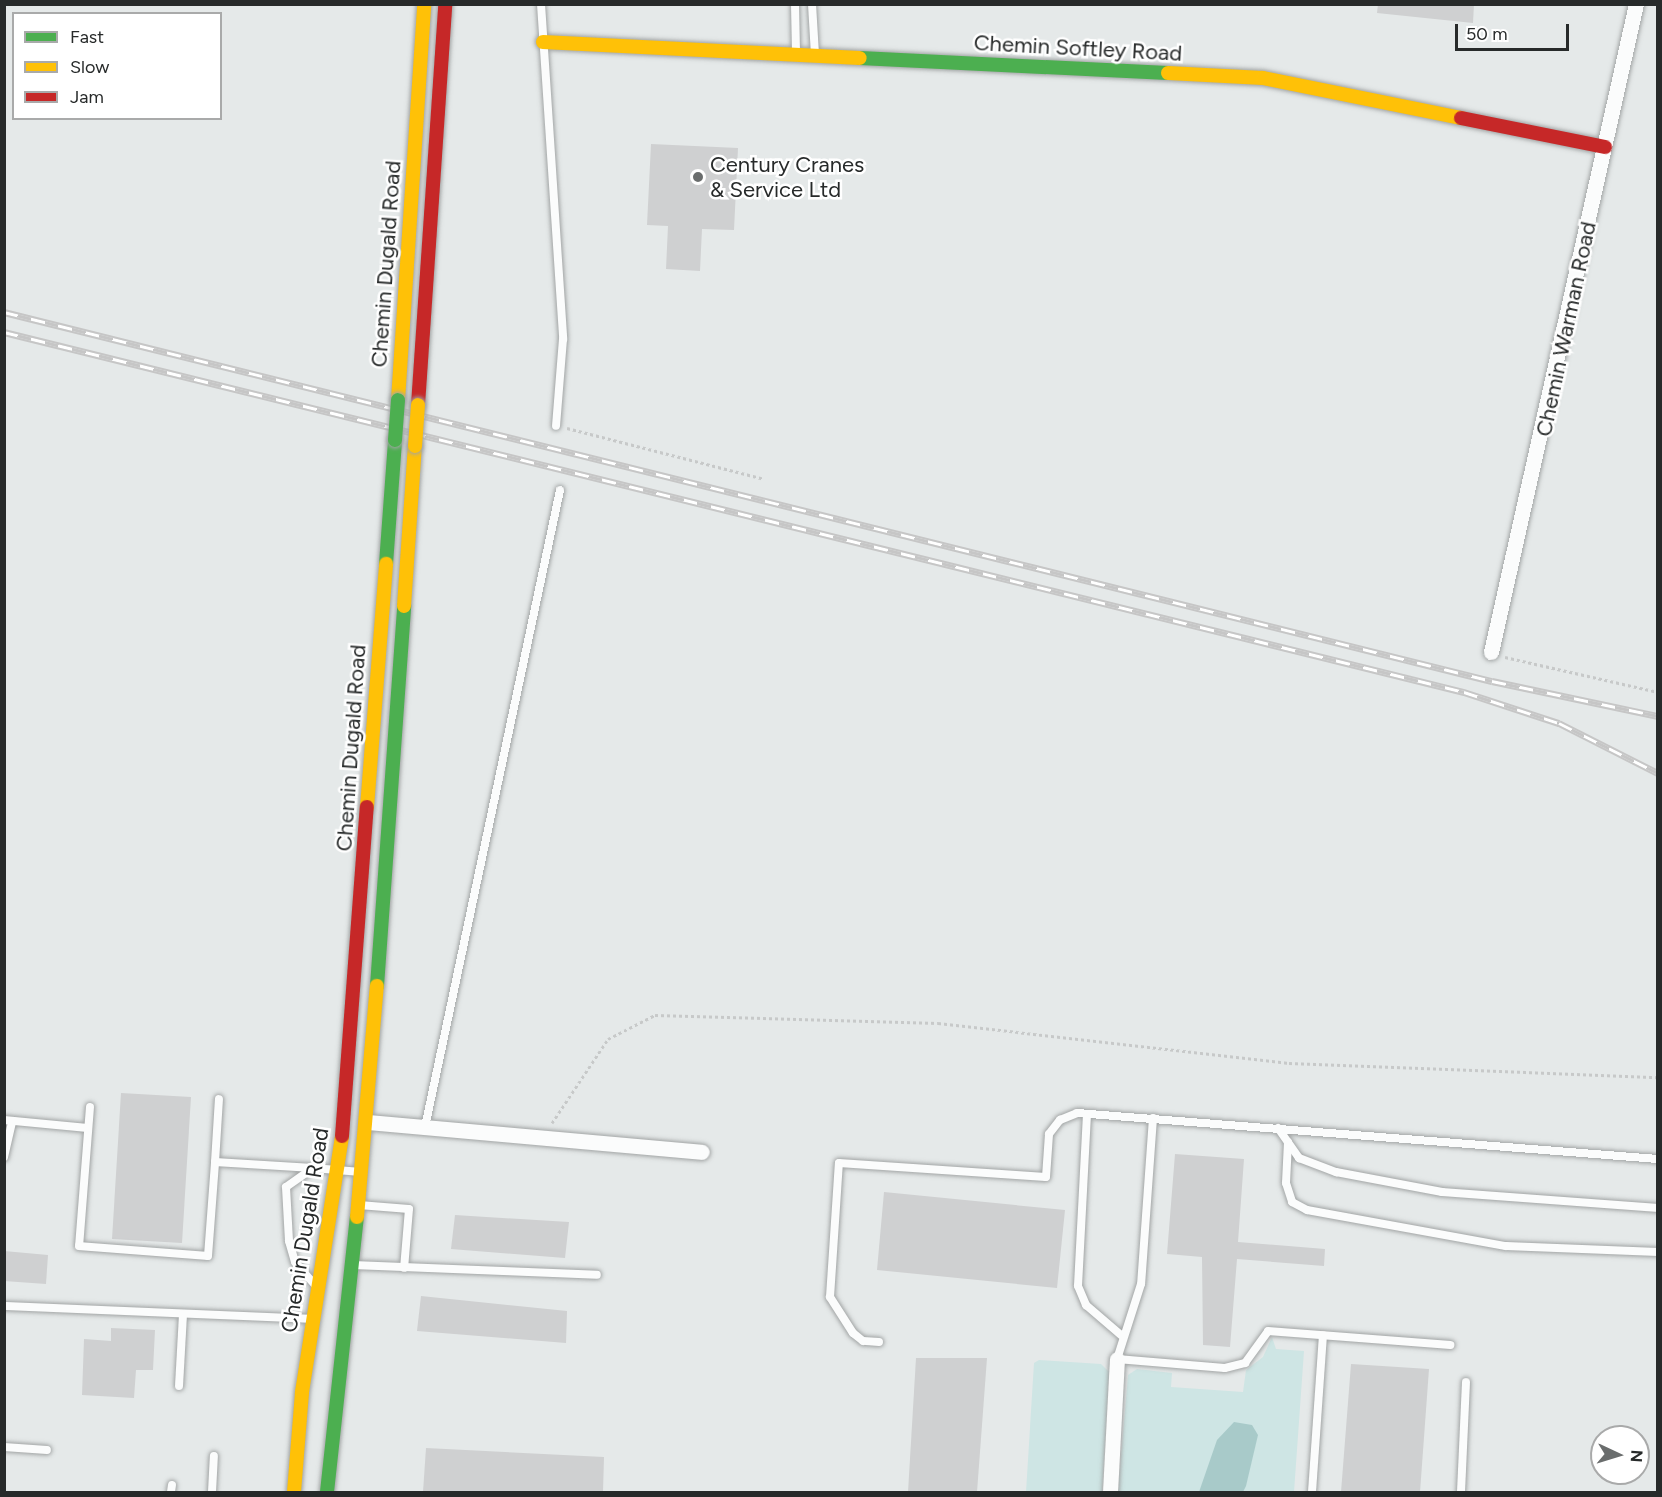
<!DOCTYPE html>
<html>
<head>
<meta charset="utf-8">
<style>
	body { margin:0 }
	#map { position:relative; width:1662px; height:1497px; overflow:hidden; background:#e5e9e9; font-family:Figtree,sans-serif }
	div>[style] { position:absolute }
	.green>* { inset:0; background:#cee5e4 }
	.water>* { inset:0; background:#a8cac9 }
	.building>* { inset:0; background:#cfd0d1 }
	.path>* { height:3px; margin-top:-1.5px; transform-origin:0; background:repeating-linear-gradient(90deg,#c7c9c9 0 3px,transparent 0 6px) }
	.roads { filter:drop-shadow(0 0 2px #a2a5a5) drop-shadow(0 0 2px #a2a5a5) }
	.lane>* { height:8px; margin:-4px; padding:0 4px; transform-origin:4px; border-radius:4px; background:#fbfcfc }
	.street>* { height:15px; margin:-7.5px; padding:0 7.5px; transform-origin:7.5px; border-radius:7.5px; background:#fbfcfc }
	.fast>* { height:14px; margin:-7px; padding:0 7px; transform-origin:7px; border-radius:7px; background:#4caf50 }
	.slow>* { height:14px; margin:-7px; padding:0 7px; transform-origin:7px; border-radius:7px; background:#ffc107 }
	.jam>* { height:14px; margin:-7px; padding:0 7px; transform-origin:7px; border-radius:7px; background:#c62828 }
	.rail>* { height:7px; margin-top:-3.5px; transform-origin:0; background:repeating-linear-gradient(90deg,#fff 0 14px,#c6c6c6 0 28px); box-sizing:border-box; border-block:2px solid #c6c6c6 }
	.bridges { filter:drop-shadow(0 0 2px #a2a5a5) drop-shadow(0 0 2px #a2a5a5) }
	.fast-bridge>* { height:14px; margin:-7px; padding:0 7px; transform-origin:7px; border-radius:7px; background:#4caf50 }
	.slow-bridge>* { height:14px; margin:-7px; padding:0 7px; transform-origin:7px; border-radius:7px; background:#ffc107 }
	.dots>* { width:16px; height:16px; translate:-50% -50%; box-sizing:border-box; border:3px solid #fff; border-radius:50% }
	span { translate:-50% -50%; white-space:nowrap; text-align:center; line-height:1.15; -webkit-text-stroke:5px #fff; paint-order:stroke }
	.street-label { font-size:22px; color:#272a2a }
	.poi-label { font-size:22px; color:#272a2a }
	.left { translate:0 -50%; text-align:left }
	.frame { position:absolute; inset:0; border:6px solid #272a2a; pointer-events:none }
	.legend { position:absolute; left:12px; top:12px; width:210px; height:108px; box-sizing:border-box; background:#fff; border:2px solid #a9aaaa; margin:0; padding:8px 10px; list-style:none; font-size:18px; color:#272a2a }
	.legend li { display:flex; align-items:center; gap:12px; height:30px }
	.legend b { width:30px; border:2px solid #a9aaaa }
	.north { position:absolute; left:1590px; top:1425px; width:60px; height:60px; box-sizing:border-box; background:#fff; border:2px solid #a9aaaa; border-radius:50%; rotate:94deg; font-size:16px; font-weight:700; line-height:24px; text-align:center; color:#272a2a }
	.north::after { content:''; display:block; margin:auto; width:21px; height:27px; background:#6a6d6d; clip-path:polygon(50% 0,100% 100%,50% 72%,0 100%) }
	.scale { position:absolute; left:1455px; top:24px; width:114px; height:27px; box-sizing:border-box; border:3px solid #272a2a; border-top:0; padding-left:8px; font-size:18px; line-height:21px; white-space:nowrap; color:#272a2a; -webkit-text-stroke:4px #fff; paint-order:stroke }
</style>
</head>
<body>
<div id="map">
	<div class="green">
		<i style="clip-path:polygon(1272px 1337px,1276px 1349px,1304px 1351px,1294px 1492px,1118px 1492px,1128px 1375px,1137px 1369px,1172px 1373px,1171px 1387px,1243px 1392px,1246px 1370px,1263px 1357px)"></i>
		<i style="clip-path:polygon(1039px 1360px,1101px 1364px,1109px 1372px,1102px 1492px,1026px 1492px,1034px 1363px)"></i>
	</div>
	<div class="water">
		<i style="clip-path:polygon(1234px 1422px,1252px 1425px,1258px 1435px,1246px 1486px,1243px 1492px,1199px 1492px,1217px 1440px)"></i>
	</div>
	<div class="building">
		<i style="clip-path:polygon(1378px 4px,1474px 4px,1473px 23px,1377px 13px)"></i>
		<i style="clip-path:polygon(651px 144px,738px 148px,734px 230px,702px 229px,700px 271px,666px 269px,668px 226px,647px 225px)"></i>
		<i style="clip-path:polygon(121px 1093px,191px 1097px,182px 1243px,112px 1239px)"></i>
		<i style="clip-path:polygon(1175px 1154px,1244px 1159px,1238px 1242px,1325px 1249px,1324px 1266px,1237px 1259px,1230px 1347px,1203px 1345px,1202px 1257px,1167px 1254px)"></i>
		<i style="clip-path:polygon(884px 1192px,1065px 1210px,1057px 1288px,877px 1270px)"></i>
		<i style="clip-path:polygon(455px 1215px,569px 1222px,565px 1258px,451px 1249px)"></i>
		<i style="clip-path:polygon(4px 1251px,48px 1255px,46px 1284px,4px 1281px)"></i>
		<i style="clip-path:polygon(421px 1296px,567px 1311px,566px 1343px,417px 1331px)"></i>
		<i style="clip-path:polygon(111px 1328px,155px 1330px,153px 1370px,136px 1370px,134px 1398px,82px 1395px,84px 1339px,111px 1341px)"></i>
		<i style="clip-path:polygon(916px 1358px,987px 1358px,977px 1492px,908px 1492px)"></i>
		<i style="clip-path:polygon(1351px 1364px,1429px 1369px,1420px 1492px,1341px 1492px)"></i>
		<i style="clip-path:polygon(426px 1448px,604px 1457px,603px 1492px,423px 1492px)"></i>
	</div>
	<div class="path">
		<i style="left:567px;top:428px;width:203px;rotate:14.5deg"></i>
		<i style="left:1505px;top:657px;width:157px;rotate:12.9deg"></i>
		<i style="left:552px;top:1123px;width:101px;rotate:-56.3deg"></i>
		<i style="left:608px;top:1039px;width:53px;rotate:-27.1deg"></i>
		<i style="left:655px;top:1015px;width:283px;rotate:1.6deg"></i>
		<i style="left:938px;top:1023px;width:353px;rotate:6.5deg"></i>
		<i style="left:1289px;top:1063px;width:369px;rotate:2.2deg"></i>
	</div>
	<div class="roads">
		<div class="lane">
			<i style="left:541px;top:4px;width:336px;rotate:86.2deg"></i>
			<i style="left:563px;top:339px;width:87px;rotate:94.6deg"></i>
			<i style="left:795px;top:4px;width:49px;rotate:88.8deg"></i>
			<i style="left:812px;top:4px;width:50px;rotate:86.6deg"></i>
			<i style="left:90px;top:1107px;width:139px;rotate:94.5deg"></i>
			<i style="left:79px;top:1246px;width:129px;rotate:4.4deg"></i>
			<i style="left:208px;top:1256px;width:94px;rotate:-85.7deg"></i>
			<i style="left:215px;top:1162px;width:98px;rotate:3.5deg"></i>
			<i style="left:1087px;top:1114px;width:172px;rotate:93deg"></i>
			<i style="left:1078px;top:1286px;width:21px;rotate:67deg"></i>
			<i style="left:1086px;top:1305px;width:46px;rotate:40.6deg"></i>
			<i style="left:1153px;top:1118px;width:166px;rotate:94.1deg"></i>
			<i style="left:1141px;top:1284px;width:79px;rotate:107.7deg"></i>
			<i style="left:1117px;top:1359px;width:108px;rotate:4.8deg"></i>
			<i style="left:1225px;top:1368px;width:21px;rotate:-14deg"></i>
			<i style="left:1245px;top:1363px;width:39px;rotate:-54deg"></i>
			<i style="left:1268px;top:1331px;width:183px;rotate:4.4deg"></i>
			<i style="left:4px;top:1120px;width:84px;rotate:5.4deg"></i>
			<i style="left:425px;top:1127px;width:651px;rotate:-78.03deg"></i>
			<i style="left:1278px;top:1128px;width:37px;rotate:55deg"></i>
			<i style="left:1299px;top:1158px;width:40px;rotate:21deg"></i>
			<i style="left:1336px;top:1172px;width:108px;rotate:10.7deg"></i>
			<i style="left:1442px;top:1192px;width:217px;rotate:4.2deg"></i>
			<i style="left:1288px;top:1142px;width:41px;rotate:92.8deg"></i>
			<i style="left:1286px;top:1183px;width:20px;rotate:72deg"></i>
			<i style="left:1292px;top:1202px;width:17px;rotate:28deg"></i>
			<i style="left:1307px;top:1210px;width:202px;rotate:10.3deg"></i>
			<i style="left:1506px;top:1246px;width:152px;rotate:2.3deg"></i>
			<i style="left:4px;top:1157px;width:37px;rotate:-77deg"></i>
			<i style="left:215px;top:1162px;width:63px;rotate:-86.4deg"></i>
			<i style="left:359px;top:1205px;width:50px;rotate:4.6deg"></i>
			<i style="left:409px;top:1209px;width:59px;rotate:94.8deg"></i>
			<i style="left:353px;top:1265px;width:244px;rotate:2.3deg"></i>
			<i style="left:315px;top:1285px;width:30px;rotate:-131deg"></i>
			<i style="left:295px;top:1262px;width:22px;rotate:-106deg"></i>
			<i style="left:289px;top:1241px;width:54px;rotate:-93.2deg"></i>
			<i style="left:286px;top:1187px;width:33px;rotate:-35deg"></i>
			<i style="left:313px;top:1168px;width:48px;rotate:4.8deg"></i>
			<i style="left:4px;top:1306px;width:307px;rotate:2.4deg"></i>
			<i style="left:879px;top:1342px;width:16px;rotate:-176deg"></i>
			<i style="left:863px;top:1341px;width:13px;rotate:-141deg"></i>
			<i style="left:853px;top:1333px;width:43px;rotate:-122.6deg"></i>
			<i style="left:830px;top:1297px;width:134px;rotate:-86.2deg"></i>
			<i style="left:839px;top:1163px;width:207px;rotate:3.9deg"></i>
			<i style="left:1046px;top:1177px;width:43px;rotate:-86deg"></i>
			<i style="left:1049px;top:1134px;width:18px;rotate:-52deg"></i>
			<i style="left:1060px;top:1120px;width:18px;rotate:-22deg"></i>
			<i style="left:1077px;top:1113px;width:583px;rotate:4.53deg"></i>
			<i style="left:179px;top:1386px;width:72px;rotate:-86.8deg"></i>
			<i style="left:4px;top:1447px;width:43px;rotate:4deg"></i>
			<i style="left:171px;top:1492px;width:7px;rotate:-82deg"></i>
			<i style="left:212px;top:1492px;width:36px;rotate:-87deg"></i>
			<i style="left:1312px;top:1492px;width:157px;rotate:-86deg"></i>
			<i style="left:1461px;top:1492px;width:110px;rotate:-87.4deg"></i>
		</div>
		<div class="street">
			<i style="left:1491px;top:652px;width:664px;rotate:-77.39deg"></i>
			<i style="left:367px;top:1122px;width:336px;rotate:5.1deg"></i>
			<i style="left:1110px;top:1492px;width:133px;rotate:-87deg"></i>
		</div>
		<div class="fast">
			<i style="left:860px;top:58px;width:308px;rotate:2.8deg"></i>
			<i style="left:386px;top:564px;width:124px;rotate:-85.8deg"></i>
			<i style="left:377px;top:986px;width:381px;rotate:-85.9deg"></i>
			<i style="left:327px;top:1492px;width:277px;rotate:-83.8deg"></i>
		</div>
		<div class="slow">
			<i style="left:543px;top:42px;width:317px;rotate:2.9deg"></i>
			<i style="left:1168px;top:73px;width:95px;rotate:3deg"></i>
			<i style="left:1263px;top:78px;width:202px;rotate:11.4deg"></i>
			<i style="left:398px;top:400px;width:397px;rotate:-86.2deg"></i>
			<i style="left:404px;top:606px;width:160px;rotate:-86.1deg"></i>
			<i style="left:367px;top:807px;width:244px;rotate:-85.5deg"></i>
			<i style="left:357px;top:1217px;width:232px;rotate:-85.1deg"></i>
			<i style="left:294px;top:1492px;width:100px;rotate:-85.4deg"></i>
			<i style="left:302px;top:1392px;width:259px;rotate:-81.1deg"></i>
		</div>
		<div class="jam">
			<i style="left:1461px;top:118px;width:147px;rotate:11.4deg"></i>
			<i style="left:418px;top:405px;width:402px;rotate:-86.1deg"></i>
			<i style="left:342px;top:1136px;width:330px;rotate:-85.7deg"></i>
		</div>
	</div>
	<div class="rail">
		<i style="left:4px;top:312px;width:1533px;rotate:13.93deg"></i>
		<i style="left:1492px;top:681px;width:170px;rotate:11.9deg"></i>
		<i style="left:4px;top:332px;width:1504px;rotate:13.85deg"></i>
		<i style="left:1464px;top:692px;width:100px;rotate:18.1deg"></i>
		<i style="left:1559px;top:723px;width:111px;rotate:26.8deg"></i>
	</div>
	<div class="bridges">
		<div class="fast-bridge">
			<i style="left:395px;top:440px;width:40px;rotate:-85.7deg"></i>
		</div>
		<div class="slow-bridge">
			<i style="left:415px;top:446px;width:41px;rotate:-85.8deg"></i>
		</div>
	</div>
	<div class="dots">
		<i style="left:698px;top:177px;background:#6a6d6d"></i>
	</div>
	<div class="street-label">
		<span style="left:1078px;top:48px;rotate:3deg">Chemin Softley Road</span>
		<span style="left:386px;top:264px;rotate:-86deg">Chemin Dugald Road</span>
		<span style="left:1566px;top:329px;rotate:-78deg">Chemin Warman Road</span>
		<span style="left:351px;top:748px;rotate:-86deg">Chemin Dugald Road</span>
		<span style="left:305px;top:1230px;rotate:-81deg">Chemin Dugald Road</span>
	</div>
	<div class="poi-label">
		<span class="left" style="left:710px;top:177px">Century Cranes<br>&amp; Service Ltd</span>
	</div>
	<div class="frame"></div>
	<ul class="legend">
	<li><b style="height:8px;background:#4caf50"></b>Fast</li>
	<li><b style="height:8px;background:#ffc107"></b>Slow</li>
	<li><b style="height:8px;background:#c62828"></b>Jam</li>
	</ul>
	<div class="north">N</div>
	<div class="scale">50 m</div>
</div>
</body>
</html>
